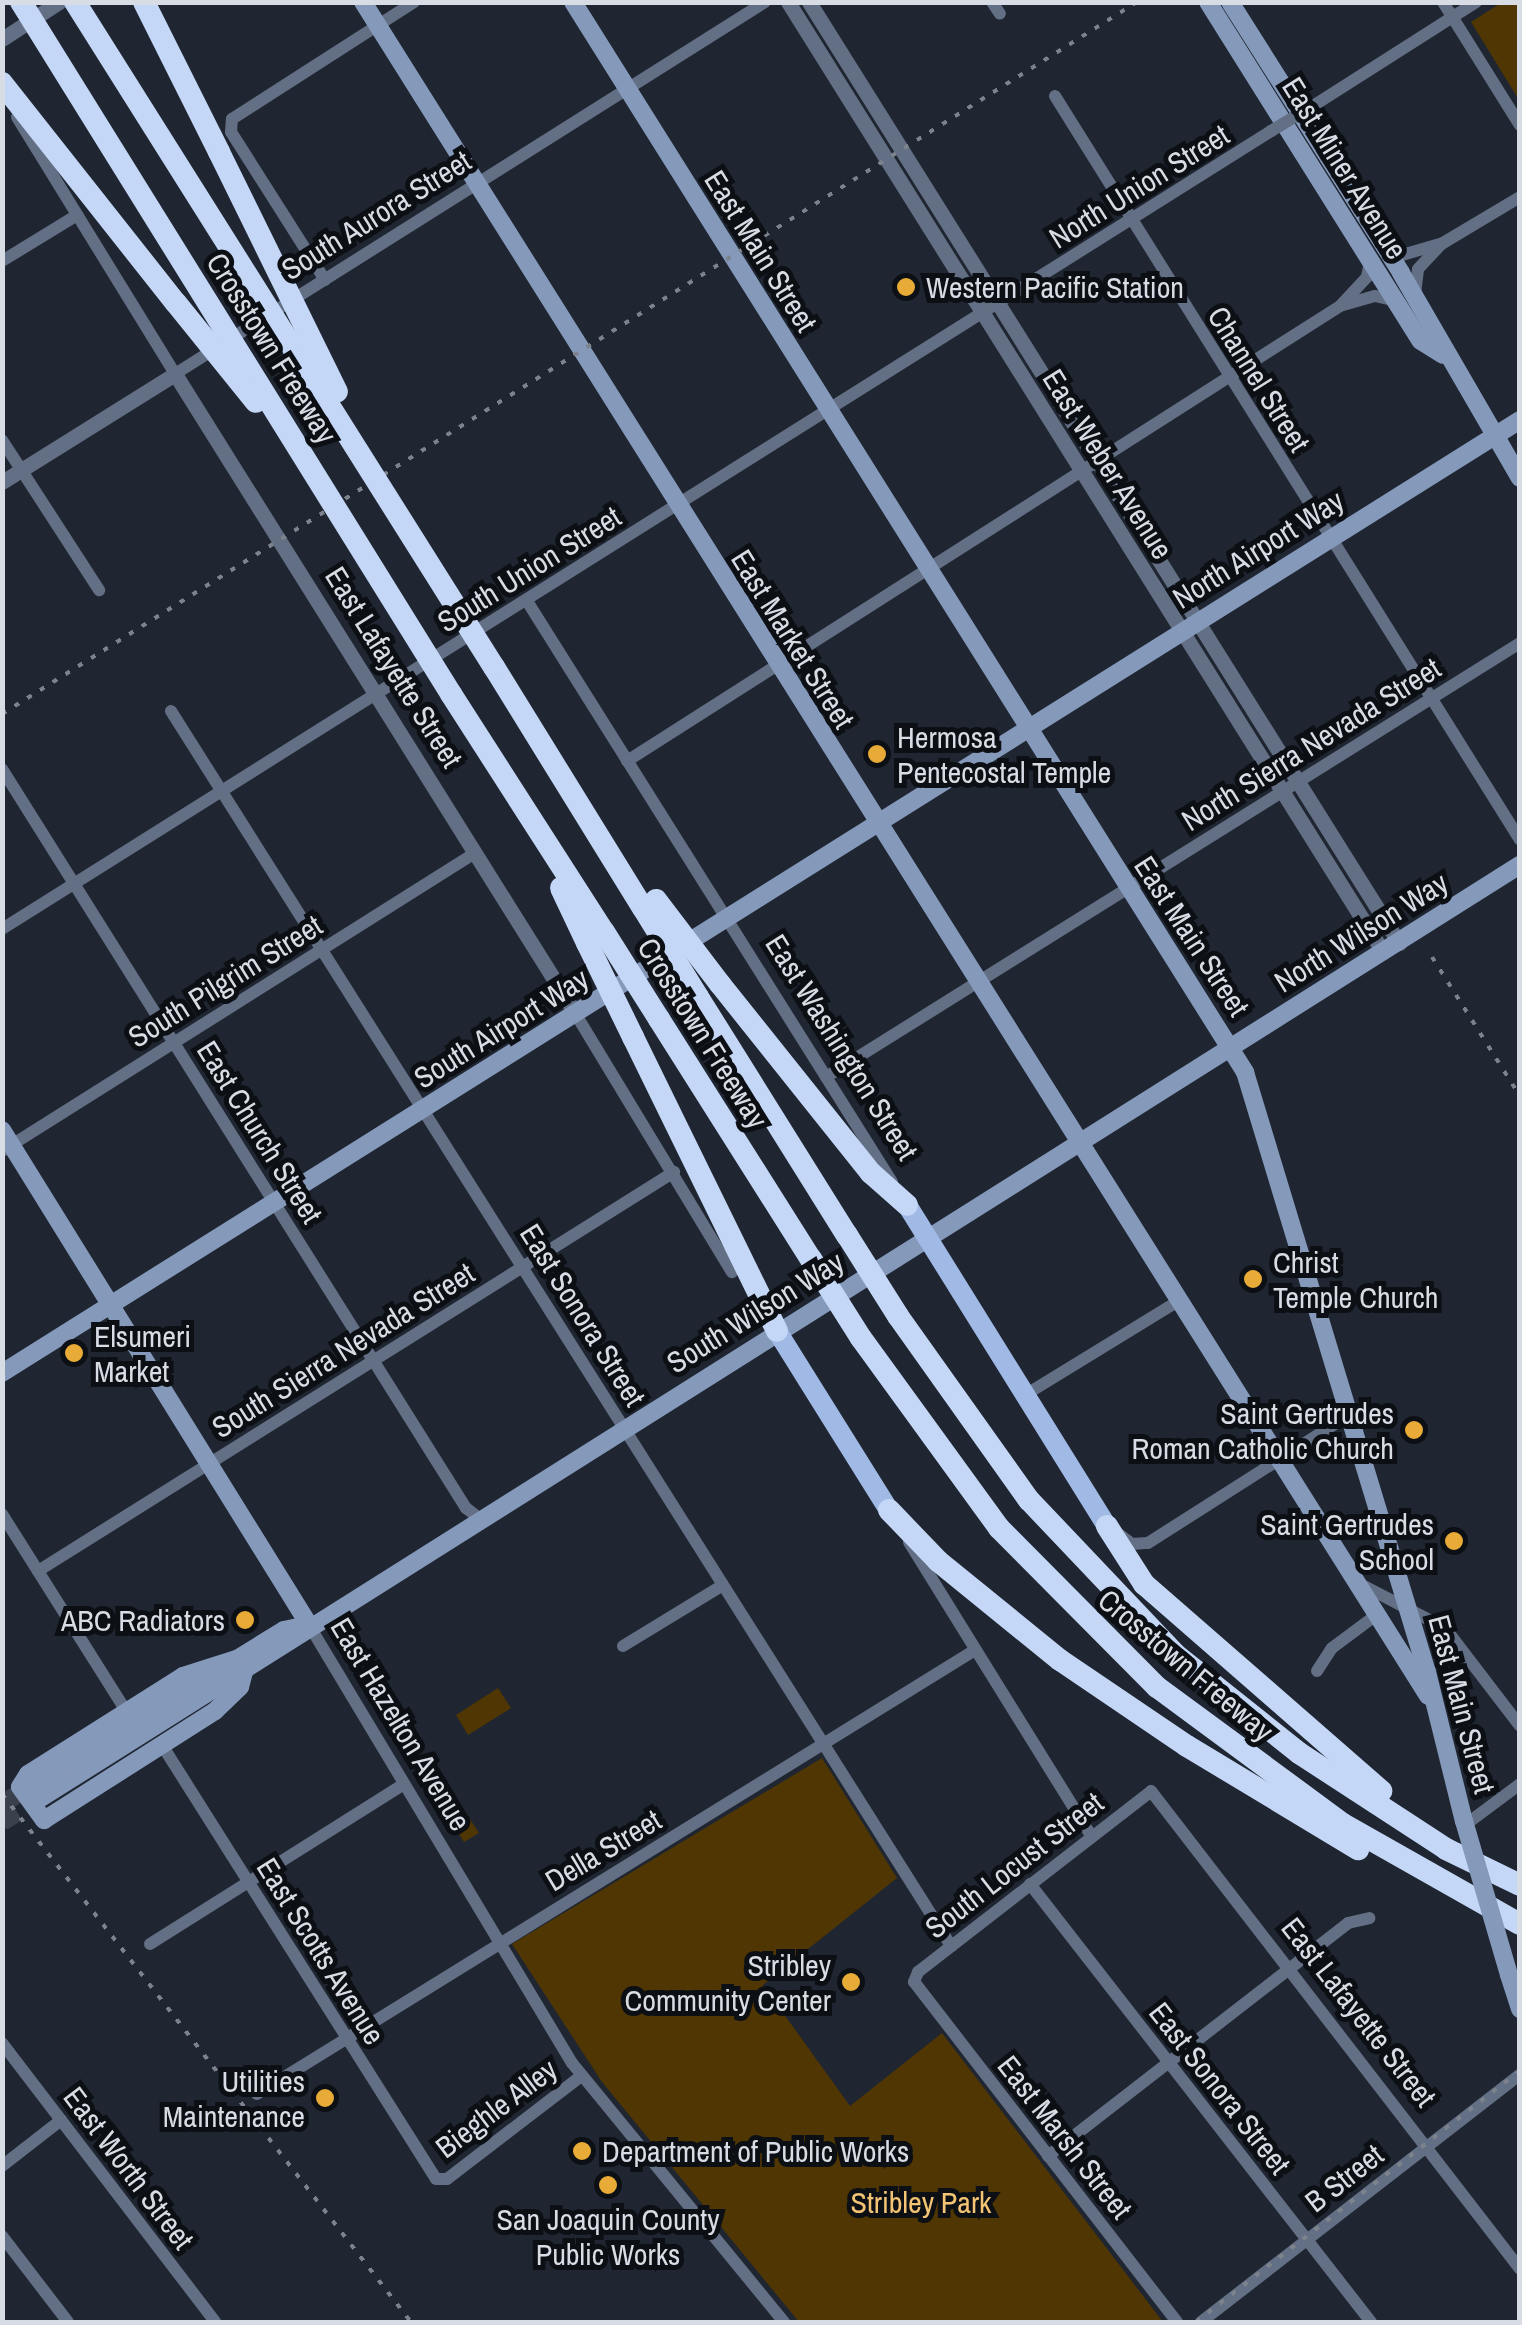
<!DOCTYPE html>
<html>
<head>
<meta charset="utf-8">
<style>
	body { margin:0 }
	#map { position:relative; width:1522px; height:2325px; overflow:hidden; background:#1f2631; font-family:"Archivo Narrow",sans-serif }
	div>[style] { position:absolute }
	.green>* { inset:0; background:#4f3603 }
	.secondary-tunnel>* { height:18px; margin-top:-9px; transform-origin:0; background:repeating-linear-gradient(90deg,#3b414c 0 18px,transparent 0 27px) }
	.minor>* { height:12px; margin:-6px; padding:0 6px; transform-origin:6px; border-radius:6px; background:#636f84 }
	.tertiary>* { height:15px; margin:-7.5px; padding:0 7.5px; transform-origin:7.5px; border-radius:7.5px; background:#636f84 }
	.secondary>* { height:18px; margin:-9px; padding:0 9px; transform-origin:9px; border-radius:9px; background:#8599bb }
	.primary>* { height:20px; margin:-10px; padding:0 10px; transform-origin:10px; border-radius:10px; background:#a0b9e5 }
	.motorway>* { height:22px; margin:-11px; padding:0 11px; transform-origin:11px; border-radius:11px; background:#c4d7f6 }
	.rail>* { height:4px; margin-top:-2px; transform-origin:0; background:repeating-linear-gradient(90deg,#7d838c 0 5px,transparent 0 15px) }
	.minor-bridge>* { height:12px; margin:-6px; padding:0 6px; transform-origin:6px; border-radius:6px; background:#636f84 }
	.secondary-bridge>* { height:18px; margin:-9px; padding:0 9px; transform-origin:9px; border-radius:9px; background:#8599bb }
	.motorway-bridge>* { height:22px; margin:-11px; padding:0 11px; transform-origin:11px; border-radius:11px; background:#c4d7f6 }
	.dots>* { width:28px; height:28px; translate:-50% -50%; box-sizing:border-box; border:5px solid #0c0f14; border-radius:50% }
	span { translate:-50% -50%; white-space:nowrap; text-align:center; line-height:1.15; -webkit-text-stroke:10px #0c0f14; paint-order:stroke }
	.street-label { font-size:30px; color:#d8dde5 }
	.poi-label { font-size:30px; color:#d8dde5 }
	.left { translate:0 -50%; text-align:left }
	.right { translate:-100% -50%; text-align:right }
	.park-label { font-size:30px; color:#f4c475 }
	.frame { position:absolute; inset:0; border:5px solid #d8dde5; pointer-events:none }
</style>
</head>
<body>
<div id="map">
	<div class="green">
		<i style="clip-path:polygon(1501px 3px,1519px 3px,1519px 100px,1471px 22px)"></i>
		<i style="clip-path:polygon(498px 1688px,511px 1708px,468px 1735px,456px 1715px)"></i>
		<i style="clip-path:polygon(822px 1758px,897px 1878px,763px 1985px,850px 2106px,942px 2033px,1163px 2322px,799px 2322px,602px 2082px,512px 1944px)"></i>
		<i style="clip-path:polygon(446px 1782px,479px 1833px,464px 1842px,432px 1791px)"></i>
	</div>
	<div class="secondary-tunnel">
		<i style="left:2px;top:1804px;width:36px;rotate:-32deg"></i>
		<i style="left:2px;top:1822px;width:46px;rotate:-31.6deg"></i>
	</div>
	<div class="minor">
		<i style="left:992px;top:2px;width:14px;rotate:56deg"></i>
		<i style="left:1443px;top:2px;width:145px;rotate:58deg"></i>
		<i style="left:1055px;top:96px;width:877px;rotate:57.99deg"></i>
		<i style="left:1316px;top:104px;width:190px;rotate:-32.5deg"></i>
		<i style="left:17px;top:117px;width:302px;rotate:58.4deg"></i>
		<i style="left:175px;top:374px;width:697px;rotate:-32.23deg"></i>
		<i style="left:1388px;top:250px;width:15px;rotate:20deg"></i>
		<i style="left:1402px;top:255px;width:43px;rotate:-16.3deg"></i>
		<i style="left:1443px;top:243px;width:90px;rotate:-30.9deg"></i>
		<i style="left:2px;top:261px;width:88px;rotate:-31.5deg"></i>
		<i style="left:325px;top:280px;width:175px;rotate:-122.4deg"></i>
		<i style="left:231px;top:132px;width:13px;rotate:-86deg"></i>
		<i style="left:232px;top:119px;width:216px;rotate:-32.7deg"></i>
		<i style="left:1415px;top:294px;width:25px;rotate:-83deg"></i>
		<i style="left:1418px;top:269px;width:34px;rotate:-47deg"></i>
		<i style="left:1343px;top:305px;width:33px;rotate:-16deg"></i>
		<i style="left:1375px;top:296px;width:22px;rotate:13deg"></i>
		<i style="left:2px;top:440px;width:179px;rotate:57.1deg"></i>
		<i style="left:527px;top:601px;width:686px;rotate:57.86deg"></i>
		<i style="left:171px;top:711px;width:1461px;rotate:57.72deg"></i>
		<i style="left:627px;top:761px;width:846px;rotate:-32.54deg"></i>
		<i style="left:1340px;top:306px;width:40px;rotate:-47deg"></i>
		<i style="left:1367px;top:277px;width:16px;rotate:-79deg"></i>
		<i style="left:2px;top:769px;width:873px;rotate:57.88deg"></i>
		<i style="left:466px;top:1508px;width:16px;rotate:38deg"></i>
		<i style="left:2px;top:929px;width:1499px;rotate:-32.16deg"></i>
		<i style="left:575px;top:1013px;width:303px;rotate:58.8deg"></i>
		<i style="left:826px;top:1077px;width:819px;rotate:-32.02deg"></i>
		<i style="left:2px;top:1151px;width:559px;rotate:-32.21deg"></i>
		<i style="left:1025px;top:1395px;width:178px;rotate:-31.5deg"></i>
		<i style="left:2px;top:1514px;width:233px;rotate:57.8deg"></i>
		<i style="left:1120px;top:1535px;width:15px;rotate:37deg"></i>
		<i style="left:1132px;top:1544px;width:16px;rotate:-4deg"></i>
		<i style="left:1148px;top:1543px;width:236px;rotate:-32.5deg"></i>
		<i style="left:909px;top:1542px;width:347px;rotate:58.2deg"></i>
		<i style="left:38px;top:1571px;width:751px;rotate:-32.1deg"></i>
		<i style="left:1362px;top:1585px;width:93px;rotate:27.4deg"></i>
		<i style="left:1445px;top:1628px;width:123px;rotate:52.6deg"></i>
		<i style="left:309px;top:1625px;width:511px;rotate:59.02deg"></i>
		<i style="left:572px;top:2063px;width:335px;rotate:50.7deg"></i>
		<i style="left:623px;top:1646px;width:117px;rotate:-31.4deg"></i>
		<i style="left:1317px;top:1671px;width:27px;rotate:-57deg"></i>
		<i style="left:1332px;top:1648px;width:54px;rotate:-36.7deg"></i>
		<i style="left:162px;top:1745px;width:513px;rotate:57.73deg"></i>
		<i style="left:436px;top:2179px;width:11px"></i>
		<i style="left:447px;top:2179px;width:169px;rotate:-37.5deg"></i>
		<i style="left:1465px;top:1825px;width:69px;rotate:-36.7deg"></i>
		<i style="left:1030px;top:1884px;width:555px;rotate:52.1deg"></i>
		<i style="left:150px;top:1944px;width:300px;rotate:-32.2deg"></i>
		<i style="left:2px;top:2043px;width:351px;rotate:52.6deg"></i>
		<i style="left:257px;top:2094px;width:844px;rotate:-31.73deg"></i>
		<i style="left:1048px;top:2156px;width:380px;rotate:-37.8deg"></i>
		<i style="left:1348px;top:1923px;width:22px;rotate:-13deg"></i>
		<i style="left:2px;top:2166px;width:75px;rotate:-37.9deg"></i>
		<i style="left:2px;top:2236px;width:108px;rotate:52.5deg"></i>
		<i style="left:1177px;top:2322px;width:430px;rotate:-127.7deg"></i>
		<i style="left:914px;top:1982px;width:11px;rotate:-68deg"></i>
		<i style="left:918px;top:1972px;width:295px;rotate:-37.8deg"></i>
		<i style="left:1151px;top:1791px;width:604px;rotate:52.33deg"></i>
		<i style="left:1201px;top:2322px;width:403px;rotate:-37.8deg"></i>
	</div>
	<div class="tertiary">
		<i style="left:788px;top:2px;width:1121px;rotate:57.94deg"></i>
		<i style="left:809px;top:2px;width:1111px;rotate:57.91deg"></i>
		<i style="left:2px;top:39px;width:68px;rotate:-33deg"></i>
		<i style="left:2px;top:482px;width:204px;rotate:-32deg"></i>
		<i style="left:175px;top:374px;width:754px;rotate:57.95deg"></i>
	</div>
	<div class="secondary">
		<i style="left:363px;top:2px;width:2001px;rotate:57.84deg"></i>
		<i style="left:573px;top:2px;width:1264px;rotate:57.87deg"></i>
		<i style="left:1245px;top:1072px;width:627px;rotate:73.13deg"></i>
		<i style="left:1427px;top:1672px;width:154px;rotate:76.1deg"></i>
		<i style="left:1208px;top:2px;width:400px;rotate:57.9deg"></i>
		<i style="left:1421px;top:341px;width:26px;rotate:32deg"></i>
		<i style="left:1230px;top:2px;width:320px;rotate:57.7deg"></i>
		<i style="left:1401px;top:273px;width:237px;rotate:59.9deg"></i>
		<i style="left:2px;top:1130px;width:582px;rotate:58.19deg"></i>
		<i style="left:2px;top:1373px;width:1792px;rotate:-32.12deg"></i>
		<i style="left:236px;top:1659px;width:56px;rotate:162.2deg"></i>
		<i style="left:183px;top:1676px;width:183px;rotate:147.7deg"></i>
		<i style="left:28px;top:1774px;width:15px;rotate:122deg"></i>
		<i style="left:20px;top:1787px;width:41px;rotate:54deg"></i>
		<i style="left:44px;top:1820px;width:203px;rotate:-32.5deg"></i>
		<i style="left:215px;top:1711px;width:35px;rotate:-44deg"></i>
		<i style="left:240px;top:1687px;width:16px;rotate:-75deg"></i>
		<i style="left:32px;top:1785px;width:296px;rotate:-31.6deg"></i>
		<i style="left:284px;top:1630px;width:25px;rotate:-12deg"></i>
		<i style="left:41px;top:1798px;width:1749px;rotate:-32.25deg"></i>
		<i style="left:1509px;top:1975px;width:36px;rotate:72deg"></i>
	</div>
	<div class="primary">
		<i style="left:907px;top:1205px;width:378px;rotate:58.1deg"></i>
		<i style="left:777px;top:1331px;width:211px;rotate:58deg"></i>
	</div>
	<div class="motorway">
		<i style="left:144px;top:2px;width:168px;rotate:63.4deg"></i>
		<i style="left:2px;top:83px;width:280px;rotate:51.7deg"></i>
		<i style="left:494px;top:667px;width:283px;rotate:58.3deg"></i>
		<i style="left:451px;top:694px;width:283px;rotate:57.3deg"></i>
		<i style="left:561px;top:888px;width:61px;rotate:64.7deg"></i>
		<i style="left:720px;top:984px;width:242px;rotate:51.4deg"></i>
		<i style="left:871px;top:1173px;width:48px;rotate:41.6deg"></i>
		<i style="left:698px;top:997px;width:281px;rotate:58deg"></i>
		<i style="left:659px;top:1019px;width:284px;rotate:57.7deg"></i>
		<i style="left:633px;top:1037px;width:327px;rotate:63.9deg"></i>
		<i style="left:898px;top:1316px;width:226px;rotate:54.6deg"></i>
		<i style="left:1029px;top:1500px;width:212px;rotate:46.5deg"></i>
		<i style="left:1175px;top:1654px;width:159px;rotate:38.6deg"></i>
		<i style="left:1299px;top:1753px;width:176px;rotate:33.1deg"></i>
		<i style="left:1446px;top:1849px;width:82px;rotate:25.9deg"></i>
		<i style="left:861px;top:1338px;width:235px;rotate:54deg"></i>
		<i style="left:999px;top:1528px;width:224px;rotate:45.2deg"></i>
		<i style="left:1157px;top:1687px;width:231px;rotate:36.4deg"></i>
		<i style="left:1343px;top:1824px;width:203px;rotate:29.5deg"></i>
		<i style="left:889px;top:1510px;width:71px;rotate:46.1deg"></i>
		<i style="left:938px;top:1561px;width:157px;rotate:39.1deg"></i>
		<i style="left:1060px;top:1660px;width:153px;rotate:34.1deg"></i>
		<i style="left:1187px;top:1746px;width:200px;rotate:31.1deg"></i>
		<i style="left:1107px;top:1526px;width:69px;rotate:57.5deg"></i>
		<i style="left:1144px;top:1584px;width:315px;rotate:41.1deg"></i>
	</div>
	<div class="rail">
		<i style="left:2px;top:714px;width:1340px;rotate:-32.1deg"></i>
		<i style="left:1432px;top:957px;width:165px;rotate:57.7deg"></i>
		<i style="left:2px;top:1794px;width:668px;rotate:52.24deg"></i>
		<i style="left:1196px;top:2322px;width:410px;rotate:-37.8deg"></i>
	</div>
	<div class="minor-bridge">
		<i style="left:1271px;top:131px;width:52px;rotate:-31deg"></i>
	</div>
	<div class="secondary-bridge">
		<i style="left:1464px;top:1821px;width:160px;rotate:73.7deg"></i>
	</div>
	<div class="motorway-bridge">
		<i style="left:21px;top:2px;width:815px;rotate:58.14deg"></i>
		<i style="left:75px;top:2px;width:786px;rotate:57.79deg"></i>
		<i style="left:219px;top:152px;width:267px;rotate:63.8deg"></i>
		<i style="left:176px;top:303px;width:127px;rotate:51.1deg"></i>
		<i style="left:656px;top:900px;width:106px;rotate:52.7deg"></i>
		<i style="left:643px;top:908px;width:105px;rotate:58.3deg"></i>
		<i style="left:604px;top:932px;width:103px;rotate:57.7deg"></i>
		<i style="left:587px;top:943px;width:105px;rotate:63.9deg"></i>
		<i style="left:847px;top:1235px;width:96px;rotate:57.8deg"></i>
		<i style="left:811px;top:1259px;width:93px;rotate:57.7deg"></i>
	</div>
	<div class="dots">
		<i style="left:906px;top:287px;background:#e8ab37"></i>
		<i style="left:877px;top:754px;background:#e8ab37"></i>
		<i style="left:1253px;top:1279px;background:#e8ab37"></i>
		<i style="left:74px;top:1353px;background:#e8ab37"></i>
		<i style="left:1414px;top:1430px;background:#e8ab37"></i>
		<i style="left:1454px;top:1541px;background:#e8ab37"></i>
		<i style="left:245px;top:1620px;background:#e8ab37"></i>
		<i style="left:851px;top:1982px;background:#e8ab37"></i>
		<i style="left:325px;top:2098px;background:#e8ab37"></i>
		<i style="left:582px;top:2151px;background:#e8ab37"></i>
		<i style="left:608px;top:2185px;background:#e8ab37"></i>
	</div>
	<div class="street-label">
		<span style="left:1345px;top:168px;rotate:58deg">East Miner Avenue</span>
		<span style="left:1139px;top:186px;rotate:-32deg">North Union Street</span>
		<span style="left:376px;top:215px;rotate:-32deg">South Aurora Street</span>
		<span style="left:761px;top:251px;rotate:58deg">East Main Street</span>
		<span style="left:272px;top:348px;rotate:58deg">Crosstown Freeway</span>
		<span style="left:1259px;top:379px;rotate:58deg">Channel Street</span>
		<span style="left:1108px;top:464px;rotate:58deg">East Weber Avenue</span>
		<span style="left:1258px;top:549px;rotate:-32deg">North Airport Way</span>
		<span style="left:529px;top:569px;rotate:-32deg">South Union Street</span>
		<span style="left:793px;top:639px;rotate:58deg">East Market Street</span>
		<span style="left:394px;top:667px;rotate:58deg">East Lafayette Street</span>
		<span style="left:1311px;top:744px;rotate:-32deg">North Sierra Nevada Street</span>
		<span style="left:1361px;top:932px;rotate:-32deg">North Wilson Way</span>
		<span style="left:1192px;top:936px;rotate:57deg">East Main Street</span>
		<span style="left:225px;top:981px;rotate:-32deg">South Pilgrim Street</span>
		<span style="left:501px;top:1028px;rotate:-32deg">South Airport Way</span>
		<span style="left:703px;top:1033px;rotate:58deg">Crosstown Freeway</span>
		<span style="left:842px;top:1047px;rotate:58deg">East Washington Street</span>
		<span style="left:260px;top:1132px;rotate:58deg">East Church Street</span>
		<span style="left:755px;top:1312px;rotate:-32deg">South Wilson Way</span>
		<span style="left:583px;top:1315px;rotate:58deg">East Sonora Street</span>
		<span style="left:343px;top:1350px;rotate:-32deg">South Sierra Nevada Street</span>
		<span style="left:1186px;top:1665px;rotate:40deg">Crosstown Freeway</span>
		<span style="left:1462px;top:1704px;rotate:75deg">East Main Street</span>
		<span style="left:401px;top:1724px;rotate:59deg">East Hazelton Avenue</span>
		<span style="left:603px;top:1850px;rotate:-31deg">Della Street</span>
		<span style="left:1014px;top:1865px;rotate:-38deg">South Locust Street</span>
		<span style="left:321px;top:1951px;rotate:58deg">East Scotts Avenue</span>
		<span style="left:1359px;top:2012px;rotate:52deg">East Lafayette Street</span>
		<span style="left:1220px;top:2088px;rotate:52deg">East Sonora Street</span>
		<span style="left:496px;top:2108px;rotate:-37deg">Bieghle Alley</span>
		<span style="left:1065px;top:2137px;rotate:52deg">East Marsh Street</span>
		<span style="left:129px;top:2168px;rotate:53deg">East Worth Street</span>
		<span style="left:1344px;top:2178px;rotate:-38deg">B Street</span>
	</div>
	<div class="poi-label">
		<span class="left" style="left:926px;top:287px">Western Pacific Station</span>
		<span class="left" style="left:897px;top:754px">Hermosa<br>Pentecostal Temple</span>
		<span class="left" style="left:1273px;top:1279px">Christ<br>Temple Church</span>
		<span class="left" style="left:94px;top:1353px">Elsumeri<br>Market</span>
		<span class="right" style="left:1394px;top:1430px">Saint Gertrudes<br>Roman Catholic Church</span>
		<span class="right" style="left:1434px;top:1541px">Saint Gertrudes<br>School</span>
		<span class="right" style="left:225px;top:1620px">ABC Radiators</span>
		<span class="right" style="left:831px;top:1982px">Stribley<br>Community Center</span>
		<span class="right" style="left:305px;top:2098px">Utilities<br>Maintenance</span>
		<span class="left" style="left:602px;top:2151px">Department of Public Works</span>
		<span style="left:608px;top:2236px">San Joaquin County<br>Public Works</span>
	</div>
	<div class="park-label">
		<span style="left:921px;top:2202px">Stribley Park</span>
	</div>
	<div class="frame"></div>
</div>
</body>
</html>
